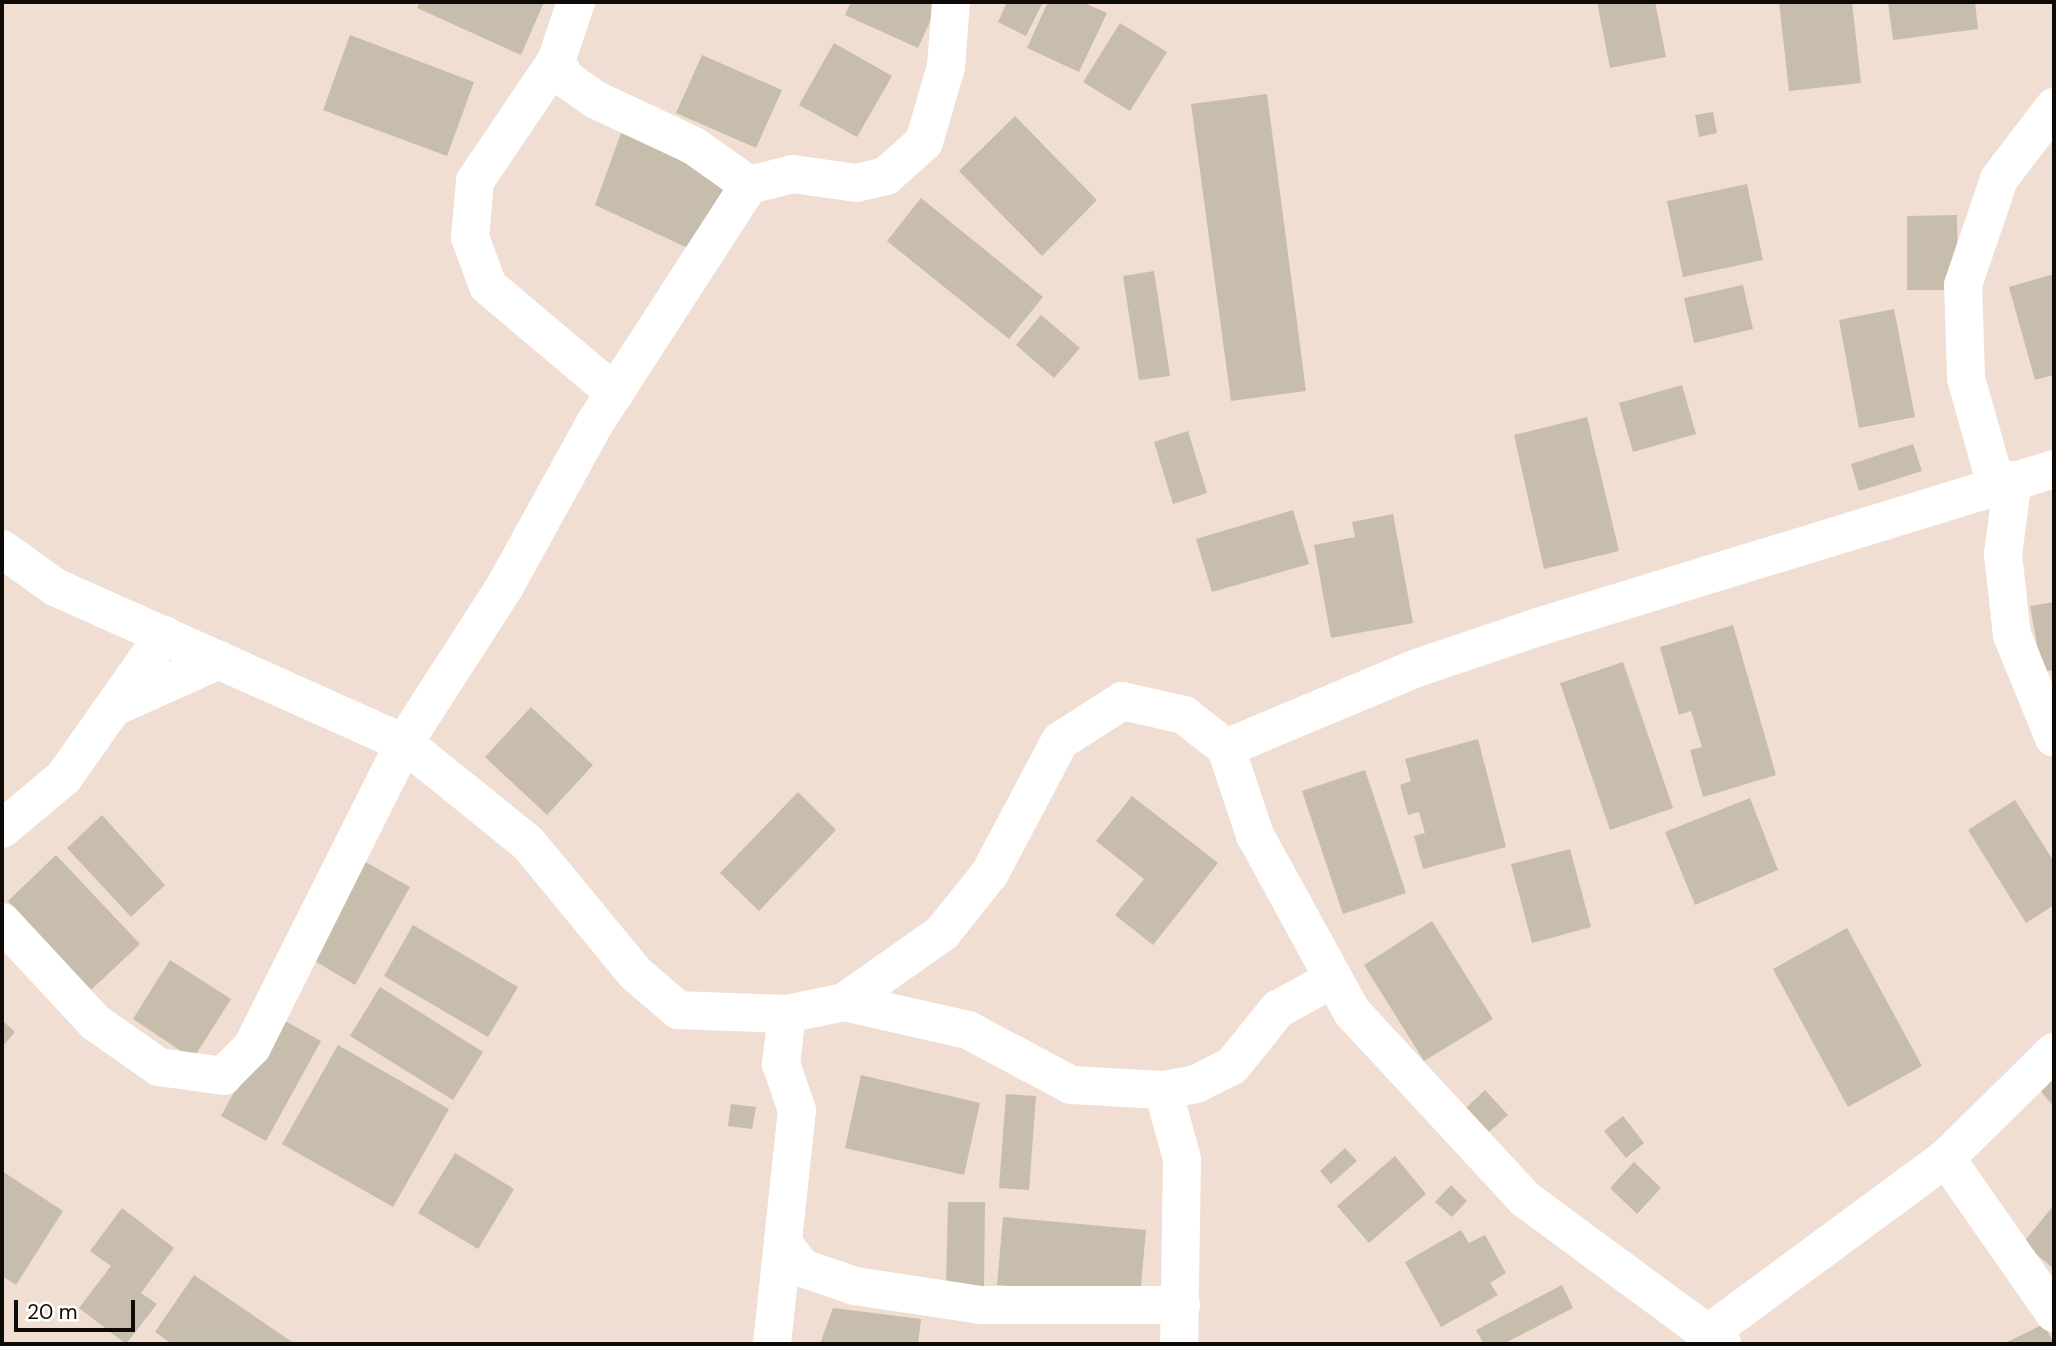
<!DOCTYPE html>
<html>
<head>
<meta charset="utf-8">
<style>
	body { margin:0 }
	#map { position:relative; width:2056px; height:1346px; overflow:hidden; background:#f0ded2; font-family:"DM Sans",sans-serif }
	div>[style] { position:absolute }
	.building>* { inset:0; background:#c7bdac }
	.street>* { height:38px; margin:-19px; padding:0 19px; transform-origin:19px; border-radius:19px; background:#fff }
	span { translate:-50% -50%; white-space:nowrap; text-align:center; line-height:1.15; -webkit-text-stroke:5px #fff; paint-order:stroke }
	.frame { position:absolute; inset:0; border:4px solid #0f0a06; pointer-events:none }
	.scale { position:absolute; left:14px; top:1300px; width:121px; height:32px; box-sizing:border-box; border:4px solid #0f0a06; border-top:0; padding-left:9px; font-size:21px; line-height:24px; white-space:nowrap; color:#0f0a06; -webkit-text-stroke:5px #fff; paint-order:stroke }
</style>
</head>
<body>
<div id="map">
	<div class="building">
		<i style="clip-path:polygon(420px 2px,544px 2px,521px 55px,417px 8px)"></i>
		<i style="clip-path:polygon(851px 2px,939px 2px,918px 48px,845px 15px)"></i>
		<i style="clip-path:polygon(1007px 2px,1043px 2px,1026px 36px,998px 22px)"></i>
		<i style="clip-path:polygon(1048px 2px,1082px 2px,1107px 13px,1079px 72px,1027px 48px)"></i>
		<i style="clip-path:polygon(1597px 2px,1655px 2px,1666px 57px,1610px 68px)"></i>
		<i style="clip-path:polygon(1779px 2px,1852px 2px,1861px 83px,1789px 91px)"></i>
		<i style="clip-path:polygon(1888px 2px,1975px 2px,1978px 29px,1893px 40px)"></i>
		<i style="clip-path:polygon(1120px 23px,1167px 52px,1130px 111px,1083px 82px)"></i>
		<i style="clip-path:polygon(350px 35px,474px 82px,447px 156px,323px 110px)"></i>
		<i style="clip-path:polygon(834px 43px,892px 76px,857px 137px,799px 105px)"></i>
		<i style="clip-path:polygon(702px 55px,782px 90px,756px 148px,676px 113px)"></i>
		<i style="clip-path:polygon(1267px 94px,1306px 391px,1231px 401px,1191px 104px)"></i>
		<i style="clip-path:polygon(1713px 112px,1717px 133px,1699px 137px,1695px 115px)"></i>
		<i style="clip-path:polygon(1015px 116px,1097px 200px,1042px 256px,959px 171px)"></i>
		<i style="clip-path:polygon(621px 133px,736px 178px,692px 250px,595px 205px)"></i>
		<i style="clip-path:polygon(1747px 184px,1763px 260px,1683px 277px,1667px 201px)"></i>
		<i style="clip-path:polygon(921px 198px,1043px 297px,1009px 339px,887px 241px)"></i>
		<i style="clip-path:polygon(1957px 215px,1958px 290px,1907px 290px,1907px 216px)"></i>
		<i style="clip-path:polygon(1154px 271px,1170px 376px,1139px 380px,1123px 276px)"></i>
		<i style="clip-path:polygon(2054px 274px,2054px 375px,2035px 380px,2009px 287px)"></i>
		<i style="clip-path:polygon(1743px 285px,1753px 329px,1694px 343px,1684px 298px)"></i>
		<i style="clip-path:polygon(1894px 309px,1915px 417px,1859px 428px,1839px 320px)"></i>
		<i style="clip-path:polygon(1041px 315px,1080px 348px,1054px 378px,1016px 345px)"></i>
		<i style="clip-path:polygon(1682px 385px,1696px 434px,1633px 452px,1619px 403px)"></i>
		<i style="clip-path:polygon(1587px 417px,1619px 551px,1544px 569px,1514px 435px)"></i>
		<i style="clip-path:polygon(1188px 431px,1207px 493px,1173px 504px,1154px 442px)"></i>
		<i style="clip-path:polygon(1913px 444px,1922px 471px,1859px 491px,1851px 464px)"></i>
		<i style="clip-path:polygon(1293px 510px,1309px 564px,1212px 592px,1196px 539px)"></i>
		<i style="clip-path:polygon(1393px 514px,1413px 623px,1331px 638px,1314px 545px,1355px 537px,1352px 522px)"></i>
		<i style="clip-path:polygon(2054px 602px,2054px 670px,2042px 672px,2030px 606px)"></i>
		<i style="clip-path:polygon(1733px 625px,1776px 775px,1703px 797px,1690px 750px,1702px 747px,1691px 711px,1679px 715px,1660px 647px)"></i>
		<i style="clip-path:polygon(1623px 662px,1673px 808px,1610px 830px,1560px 683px)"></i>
		<i style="clip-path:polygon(531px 707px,593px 765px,547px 815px,485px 757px)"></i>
		<i style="clip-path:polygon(1478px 739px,1506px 847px,1423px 869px,1414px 836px,1425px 833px,1419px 812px,1408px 815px,1400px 785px,1411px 781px,1405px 759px)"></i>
		<i style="clip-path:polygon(1365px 770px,1406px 893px,1343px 914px,1302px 791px)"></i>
		<i style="clip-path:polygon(798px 792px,836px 830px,759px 911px,720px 873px)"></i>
		<i style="clip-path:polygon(1132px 796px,1218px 863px,1153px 945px,1115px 915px,1144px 879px,1096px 841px)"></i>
		<i style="clip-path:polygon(1750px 798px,1778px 870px,1695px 905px,1665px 832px)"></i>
		<i style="clip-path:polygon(2015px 800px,2054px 862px,2054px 905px,2026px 923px,1968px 830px)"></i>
		<i style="clip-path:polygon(102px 815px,165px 885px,131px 917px,67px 848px)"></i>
		<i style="clip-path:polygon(1570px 849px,1591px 927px,1532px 943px,1511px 864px)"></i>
		<i style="clip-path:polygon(56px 855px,140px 944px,91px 990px,8px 901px)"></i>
		<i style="clip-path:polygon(360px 859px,410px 887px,355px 985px,305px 955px)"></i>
		<i style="clip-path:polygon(1432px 921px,1493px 1019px,1424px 1061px,1364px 965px)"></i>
		<i style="clip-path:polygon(413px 925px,518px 987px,488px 1037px,384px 976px)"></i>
		<i style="clip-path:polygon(1847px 928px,1922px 1066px,1848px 1107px,1773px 969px)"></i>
		<i style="clip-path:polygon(170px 960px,231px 999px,193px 1059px,133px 1019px)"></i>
		<i style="clip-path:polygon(380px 987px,483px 1052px,453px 1100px,350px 1036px)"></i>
		<i style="clip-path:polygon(276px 1016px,321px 1041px,266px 1141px,221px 1116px)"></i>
		<i style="clip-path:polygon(2px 1020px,15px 1032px,2px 1047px)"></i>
		<i style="clip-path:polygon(338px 1045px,449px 1109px,393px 1207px,282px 1144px)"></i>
		<i style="clip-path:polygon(2054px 1069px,2054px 1107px,2035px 1084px)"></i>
		<i style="clip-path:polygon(861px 1075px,980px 1103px,964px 1175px,845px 1148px)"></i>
		<i style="clip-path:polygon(1485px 1090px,1508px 1115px,1489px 1132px,1466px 1108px)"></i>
		<i style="clip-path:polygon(1006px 1094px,1036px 1096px,1029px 1190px,999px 1188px)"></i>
		<i style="clip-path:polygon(731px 1104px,756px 1107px,752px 1129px,728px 1126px)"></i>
		<i style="clip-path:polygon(1623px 1116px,1644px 1143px,1626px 1158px,1604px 1131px)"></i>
		<i style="clip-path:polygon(1345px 1148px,1357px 1161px,1331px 1184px,1320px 1171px)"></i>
		<i style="clip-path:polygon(455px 1153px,514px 1189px,478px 1249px,418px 1213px)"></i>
		<i style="clip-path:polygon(1395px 1156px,1426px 1194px,1369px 1243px,1337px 1206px)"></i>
		<i style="clip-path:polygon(1634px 1162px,1661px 1188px,1637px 1214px,1610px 1188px)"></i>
		<i style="clip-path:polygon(2px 1171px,63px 1211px,16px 1285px,2px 1276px)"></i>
		<i style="clip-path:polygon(1451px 1185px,1467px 1201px,1452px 1217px,1435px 1202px)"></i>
		<i style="clip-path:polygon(948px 1202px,985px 1202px,984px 1287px,946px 1286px)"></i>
		<i style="clip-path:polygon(2054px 1205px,2054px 1269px,2023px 1243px)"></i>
		<i style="clip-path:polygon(122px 1208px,174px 1248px,141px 1293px,157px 1304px,126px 1344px,79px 1308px,111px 1266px,90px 1251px)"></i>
		<i style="clip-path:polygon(1003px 1217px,1146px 1230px,1140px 1297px,997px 1285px)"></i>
		<i style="clip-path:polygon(1461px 1230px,1469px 1243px,1485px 1235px,1506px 1273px,1490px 1283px,1498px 1295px,1441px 1327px,1405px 1262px)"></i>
		<i style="clip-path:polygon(194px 1275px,295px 1344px,172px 1344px,155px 1332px)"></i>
		<i style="clip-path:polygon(1562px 1285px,1573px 1308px,1503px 1344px,1484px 1344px,1476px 1330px)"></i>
		<i style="clip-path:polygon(833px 1308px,921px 1319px,918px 1344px,820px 1344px)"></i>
		<i style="clip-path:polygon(2044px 1324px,2054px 1344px,2003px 1344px)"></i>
	</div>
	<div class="street">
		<i style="left:576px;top:2px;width:62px;rotate:108.7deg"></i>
		<i style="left:556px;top:61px;width:21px;rotate:61deg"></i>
		<i style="left:566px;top:79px;width:37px;rotate:35deg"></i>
		<i style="left:596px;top:100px;width:108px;rotate:25.1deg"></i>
		<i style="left:694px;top:146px;width:67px;rotate:35.3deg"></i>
		<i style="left:556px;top:61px;width:145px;rotate:124deg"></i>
		<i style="left:475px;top:181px;width:56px;rotate:95.1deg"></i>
		<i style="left:470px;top:237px;width:52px;rotate:69.8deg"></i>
		<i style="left:488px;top:286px;width:166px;rotate:40.1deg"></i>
		<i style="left:2013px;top:480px;width:75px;rotate:97.7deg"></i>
		<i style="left:2003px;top:554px;width:81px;rotate:83.7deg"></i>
		<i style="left:2012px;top:635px;width:111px;rotate:67.8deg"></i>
		<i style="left:1996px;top:485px;width:111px;rotate:-105.7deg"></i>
		<i style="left:1966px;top:378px;width:93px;rotate:-91.8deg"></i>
		<i style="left:1963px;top:285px;width:112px;rotate:-71.2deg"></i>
		<i style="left:1999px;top:179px;width:91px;rotate:-52.6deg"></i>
		<i style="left:2px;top:549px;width:65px;rotate:35.6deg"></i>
		<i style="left:55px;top:587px;width:382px;rotate:24.1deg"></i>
		<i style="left:404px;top:743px;width:159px;rotate:38.9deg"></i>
		<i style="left:528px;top:843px;width:168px;rotate:50.5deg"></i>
		<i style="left:635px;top:973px;width:57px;rotate:40.7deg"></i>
		<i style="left:678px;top:1010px;width:109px;rotate:2.1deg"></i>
		<i style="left:787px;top:1014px;width:58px;rotate:-11.9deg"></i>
		<i style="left:844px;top:1002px;width:120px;rotate:-35.1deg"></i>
		<i style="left:942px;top:933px;width:77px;rotate:-51.3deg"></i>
		<i style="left:990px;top:873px;width:149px;rotate:-62.1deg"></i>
		<i style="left:1060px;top:741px;width:74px;rotate:-32.8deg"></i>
		<i style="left:1122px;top:701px;width:64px;rotate:12.7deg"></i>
		<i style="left:1184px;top:715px;width:53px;rotate:38.2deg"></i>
		<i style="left:1226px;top:748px;width:92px;rotate:71.6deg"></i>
		<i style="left:1255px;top:835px;width:202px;rotate:61.3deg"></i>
		<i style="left:1352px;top:1012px;width:255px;rotate:47.2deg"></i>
		<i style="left:1525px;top:1199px;width:245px;rotate:36.4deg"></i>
		<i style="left:119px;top:705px;width:110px;rotate:-24.2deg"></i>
		<i style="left:1226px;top:748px;width:204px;rotate:-22.8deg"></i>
		<i style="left:1414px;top:669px;width:131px;rotate:-18.7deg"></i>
		<i style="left:1538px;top:627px;width:540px;rotate:-17.02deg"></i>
		<i style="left:2px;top:829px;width:81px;rotate:-40deg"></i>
		<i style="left:64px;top:777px;width:174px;rotate:-54.8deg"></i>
		<i style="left:2px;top:922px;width:138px;rotate:47.1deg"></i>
		<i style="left:96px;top:1023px;width:77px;rotate:34.9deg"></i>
		<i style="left:159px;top:1067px;width:65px;rotate:8deg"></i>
		<i style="left:223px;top:1076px;width:41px;rotate:-45deg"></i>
		<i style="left:252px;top:1047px;width:340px;rotate:-63.4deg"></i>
		<i style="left:404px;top:743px;width:187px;rotate:-57.2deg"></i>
		<i style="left:505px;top:586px;width:186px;rotate:-61.1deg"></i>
		<i style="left:595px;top:423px;width:283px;rotate:-57.1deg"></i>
		<i style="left:749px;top:185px;width:45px;rotate:-14deg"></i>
		<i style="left:793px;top:174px;width:64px;rotate:8.1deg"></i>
		<i style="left:856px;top:183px;width:31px;rotate:-13deg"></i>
		<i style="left:886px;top:176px;width:51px;rotate:-41.8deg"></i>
		<i style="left:924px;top:142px;width:78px;rotate:-73.7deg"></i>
		<i style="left:946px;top:67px;width:65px;rotate:-85.6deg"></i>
		<i style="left:844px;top:1002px;width:127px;rotate:12.7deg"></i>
		<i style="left:968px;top:1030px;width:117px;rotate:28.1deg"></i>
		<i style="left:1071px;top:1085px;width:92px;rotate:3.1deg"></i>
		<i style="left:1163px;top:1090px;width:34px;rotate:-10deg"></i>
		<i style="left:1196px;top:1084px;width:40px;rotate:-26.6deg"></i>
		<i style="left:1232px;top:1066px;width:73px;rotate:-51.1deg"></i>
		<i style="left:1278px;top:1009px;width:63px;rotate:-28.6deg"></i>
		<i style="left:1163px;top:1090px;width:72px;rotate:74.6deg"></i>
		<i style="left:1182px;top:1159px;width:185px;rotate:90.9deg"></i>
		<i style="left:1946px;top:1158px;width:189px;rotate:55.1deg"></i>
		<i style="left:785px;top:1246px;width:28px;rotate:52deg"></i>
		<i style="left:802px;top:1268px;width:56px;rotate:18.8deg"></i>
		<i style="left:855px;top:1286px;width:127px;rotate:8.6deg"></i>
		<i style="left:981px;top:1305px;width:200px"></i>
		<i style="left:1706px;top:1335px;width:298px;rotate:-36.4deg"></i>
		<i style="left:1946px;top:1158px;width:151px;rotate:-44.5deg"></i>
		<i style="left:772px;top:1344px;width:235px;rotate:-83.9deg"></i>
		<i style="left:797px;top:1110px;width:49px;rotate:-109.2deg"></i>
		<i style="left:781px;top:1064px;width:50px;rotate:-83.2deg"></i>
	</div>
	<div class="frame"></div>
	<div class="scale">20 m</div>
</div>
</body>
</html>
